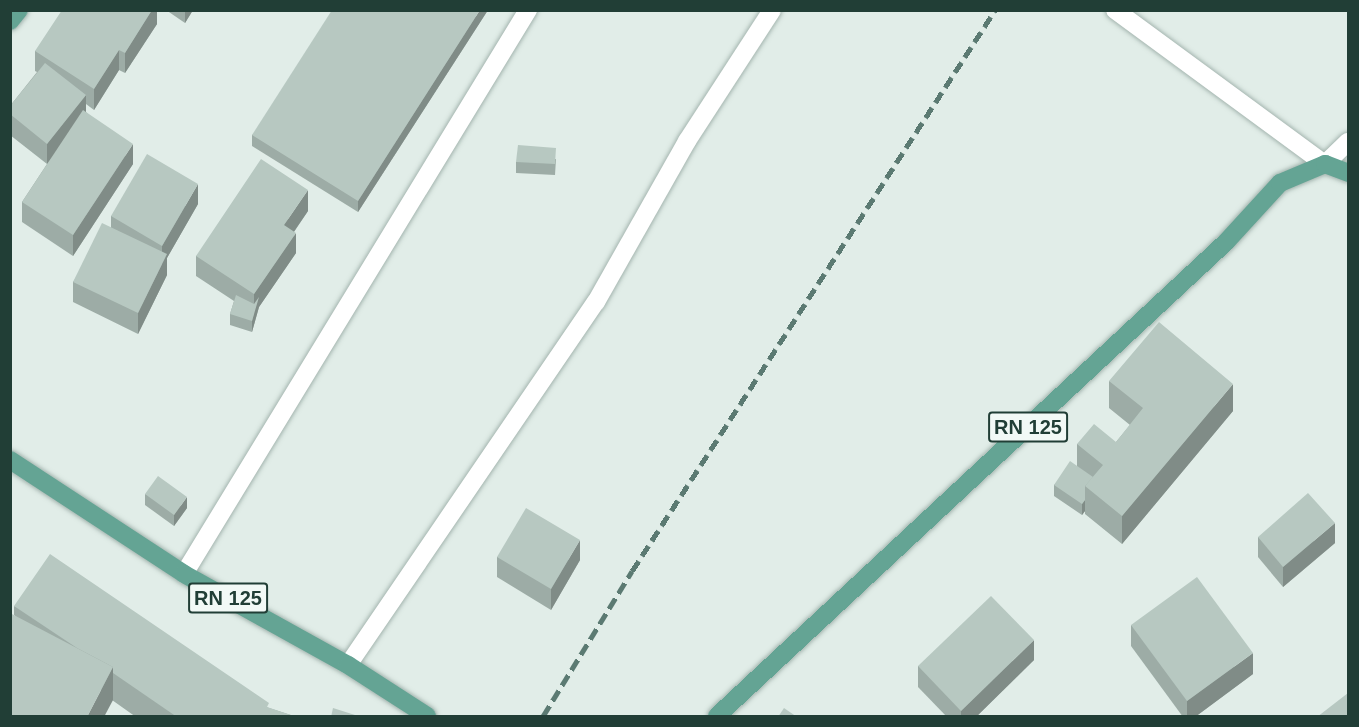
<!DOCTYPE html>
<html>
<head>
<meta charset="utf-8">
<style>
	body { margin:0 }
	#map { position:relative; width:1359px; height:727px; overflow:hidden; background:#e1ede8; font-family:Helvetica,sans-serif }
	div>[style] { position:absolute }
	.roads { filter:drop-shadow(0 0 2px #a4b5af) drop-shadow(0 0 2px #a4b5af) }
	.street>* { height:18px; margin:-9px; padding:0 9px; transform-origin:9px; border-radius:9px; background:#fff }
	.primary>* { height:18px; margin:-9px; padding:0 9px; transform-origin:9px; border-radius:9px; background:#64a494 }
	.rail>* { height:4.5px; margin-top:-2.25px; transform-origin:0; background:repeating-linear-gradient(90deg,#5b7a72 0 12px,transparent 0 18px) }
	.wall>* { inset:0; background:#9daca6 }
	.shaded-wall>* { inset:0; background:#808c87 }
	.building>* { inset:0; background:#b7c8c1 }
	span { translate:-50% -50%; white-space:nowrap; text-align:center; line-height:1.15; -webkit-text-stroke:6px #f2f9f6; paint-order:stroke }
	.shield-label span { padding:2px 4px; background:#f2f9f6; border:2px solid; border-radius:4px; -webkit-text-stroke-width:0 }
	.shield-label { font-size:20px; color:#213e36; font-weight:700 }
	.frame { position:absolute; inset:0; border:12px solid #213e36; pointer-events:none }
</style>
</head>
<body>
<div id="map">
	<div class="roads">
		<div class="street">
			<i style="left:1115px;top:10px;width:260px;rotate:36.3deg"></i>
			<i style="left:1325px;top:164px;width:32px;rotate:-44deg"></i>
			<i style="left:184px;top:574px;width:661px;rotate:-58.62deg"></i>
			<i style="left:348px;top:665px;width:440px;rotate:-55.7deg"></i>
			<i style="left:596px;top:302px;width:185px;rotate:-60.5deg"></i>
			<i style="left:687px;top:141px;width:156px;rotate:-57deg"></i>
		</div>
		<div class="primary">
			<i style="left:10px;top:21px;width:14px;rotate:-51deg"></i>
			<i style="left:10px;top:460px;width:208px;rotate:33.2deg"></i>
			<i style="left:184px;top:574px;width:188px;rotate:29deg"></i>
			<i style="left:348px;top:665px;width:94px;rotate:32.8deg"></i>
			<i style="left:717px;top:716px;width:696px;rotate:-42.96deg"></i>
			<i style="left:1226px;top:242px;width:80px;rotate:-47.5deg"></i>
			<i style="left:1280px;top:183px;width:49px;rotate:-22.9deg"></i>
			<i style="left:1325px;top:164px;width:25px;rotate:21deg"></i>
		</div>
	</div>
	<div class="rail">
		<i style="left:543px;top:716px;width:170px;rotate:-58.5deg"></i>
		<i style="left:632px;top:571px;width:668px;rotate:-57.09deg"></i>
	</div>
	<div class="wall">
		<i style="clip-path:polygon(157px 10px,157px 24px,125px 73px,119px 70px,94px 110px,86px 104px,86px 112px,133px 164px,73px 256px,22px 222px,22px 202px,47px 164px,10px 135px,10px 106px,37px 72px,35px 71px,35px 51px)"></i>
		<i style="clip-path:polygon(166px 10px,193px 10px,185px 23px)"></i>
		<i style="clip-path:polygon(488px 10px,358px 212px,252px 146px,252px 135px)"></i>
		<i style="clip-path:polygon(556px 159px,555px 175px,516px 173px,516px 162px)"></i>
		<i style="clip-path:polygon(198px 204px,167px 258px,167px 275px,138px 334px,73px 302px,73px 282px,111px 227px,111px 216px)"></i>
		<i style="clip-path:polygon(308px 211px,294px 232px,296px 253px,259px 307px,252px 332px,230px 325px,230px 314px,234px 301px,196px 276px,196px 256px)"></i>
		<i style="clip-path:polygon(1109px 381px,1233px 411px,1122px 544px,1085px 514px,1085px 511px,1082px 515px,1054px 496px,1054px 485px,1077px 466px,1077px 444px,1116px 442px,1130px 425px,1109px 408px)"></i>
		<i style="clip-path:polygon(145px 494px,187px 508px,174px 526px,145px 505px)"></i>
		<i style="clip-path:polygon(1258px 537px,1335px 543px,1283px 587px,1258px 557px)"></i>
		<i style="clip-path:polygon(497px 557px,580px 560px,551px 610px,497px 577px)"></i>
		<i style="clip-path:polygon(14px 606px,269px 708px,297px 717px,136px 717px,112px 700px,14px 615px)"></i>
		<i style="clip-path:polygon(1131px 625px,1253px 674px,1195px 717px,1183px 717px,1131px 646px)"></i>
		<i style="clip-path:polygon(1034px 660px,976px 717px,947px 717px,918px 687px,918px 666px)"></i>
	</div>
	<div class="shaded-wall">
		<i style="clip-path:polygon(152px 10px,157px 10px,157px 24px,125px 73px,125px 53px)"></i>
		<i style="clip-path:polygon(185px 10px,193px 10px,185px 23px)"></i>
		<i style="clip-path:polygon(480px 10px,488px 10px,358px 212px,358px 201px)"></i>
		<i style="clip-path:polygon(119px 50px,119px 70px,94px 110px,94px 89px)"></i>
		<i style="clip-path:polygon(86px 95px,86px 115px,47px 164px,47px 144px)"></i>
		<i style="clip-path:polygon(133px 144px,133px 164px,73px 256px,73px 235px)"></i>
		<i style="clip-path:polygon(198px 184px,198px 204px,167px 258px,167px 275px,138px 334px,138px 313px,162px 264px,162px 246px)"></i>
		<i style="clip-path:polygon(308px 190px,308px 211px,284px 246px,284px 225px)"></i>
		<i style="clip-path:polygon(296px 233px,296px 253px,259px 307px,252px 332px,252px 321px,254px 313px,254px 294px)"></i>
		<i style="clip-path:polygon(1233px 384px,1233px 411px,1122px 544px,1122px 516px)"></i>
		<i style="clip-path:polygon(187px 497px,187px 508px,174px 526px,174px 515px)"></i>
		<i style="clip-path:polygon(1085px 500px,1085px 511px,1082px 515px,1082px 504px)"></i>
		<i style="clip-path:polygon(1335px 523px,1335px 543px,1283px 587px,1283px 567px)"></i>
		<i style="clip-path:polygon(580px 540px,580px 560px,551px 610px,551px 589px)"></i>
		<i style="clip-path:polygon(1034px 640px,1034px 660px,976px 717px,961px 717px,961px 711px)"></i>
		<i style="clip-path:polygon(1253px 653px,1253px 674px,1195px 717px,1187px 717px,1187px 701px)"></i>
		<i style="clip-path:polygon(113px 667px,113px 700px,104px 717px,87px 717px)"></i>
	</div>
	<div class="building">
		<i style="clip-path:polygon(62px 10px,152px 10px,125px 53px,119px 50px,94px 89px,35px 51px)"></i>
		<i style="clip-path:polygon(332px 10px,480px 10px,358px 201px,252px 135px)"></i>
		<i style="clip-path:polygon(45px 63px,86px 95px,47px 144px,10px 114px,10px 106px)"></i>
		<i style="clip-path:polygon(83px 110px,133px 144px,73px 235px,22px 202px)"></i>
		<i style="clip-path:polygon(518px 145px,556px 148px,555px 164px,516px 162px)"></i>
		<i style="clip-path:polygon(147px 154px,198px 184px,162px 246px,111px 216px)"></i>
		<i style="clip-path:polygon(261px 159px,308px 190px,284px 225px,296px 233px,254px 294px,196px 256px)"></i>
		<i style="clip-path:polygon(102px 223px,167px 254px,138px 313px,73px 282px)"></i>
		<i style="clip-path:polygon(236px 295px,254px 304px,259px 297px,252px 321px,230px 314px)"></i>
		<i style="clip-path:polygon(1159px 322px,1233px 384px,1122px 516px,1085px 486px,1103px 465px,1077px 444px,1094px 424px,1116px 442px,1143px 408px,1109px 381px)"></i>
		<i style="clip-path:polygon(1070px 461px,1093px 477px,1085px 486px,1085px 500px,1082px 504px,1054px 485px)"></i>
		<i style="clip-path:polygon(158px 476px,187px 497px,174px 515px,145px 494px)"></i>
		<i style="clip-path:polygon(1308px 493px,1335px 523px,1283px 567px,1258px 537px)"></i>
		<i style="clip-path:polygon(526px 508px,580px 540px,551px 589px,497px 557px)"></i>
		<i style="clip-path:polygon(50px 554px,269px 703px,267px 707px,297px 717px,177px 717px,113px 673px,113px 667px,77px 648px,14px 606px)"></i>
		<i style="clip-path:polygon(1197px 577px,1253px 653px,1187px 701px,1131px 625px)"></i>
		<i style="clip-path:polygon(991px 596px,1034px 640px,961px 711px,918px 666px)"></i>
		<i style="clip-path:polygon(10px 613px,113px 667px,87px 717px,10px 717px)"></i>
		<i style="clip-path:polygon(1348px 693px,1348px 717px,1317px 717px)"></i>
		<i style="clip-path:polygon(333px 708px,355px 715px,354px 717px,331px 717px)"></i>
		<i style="clip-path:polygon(784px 708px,797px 717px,778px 717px)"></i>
	</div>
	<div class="shield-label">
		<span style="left:1028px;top:427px">RN 125</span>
		<span style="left:228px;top:598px">RN 125</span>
	</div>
	<div class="frame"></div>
</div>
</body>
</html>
